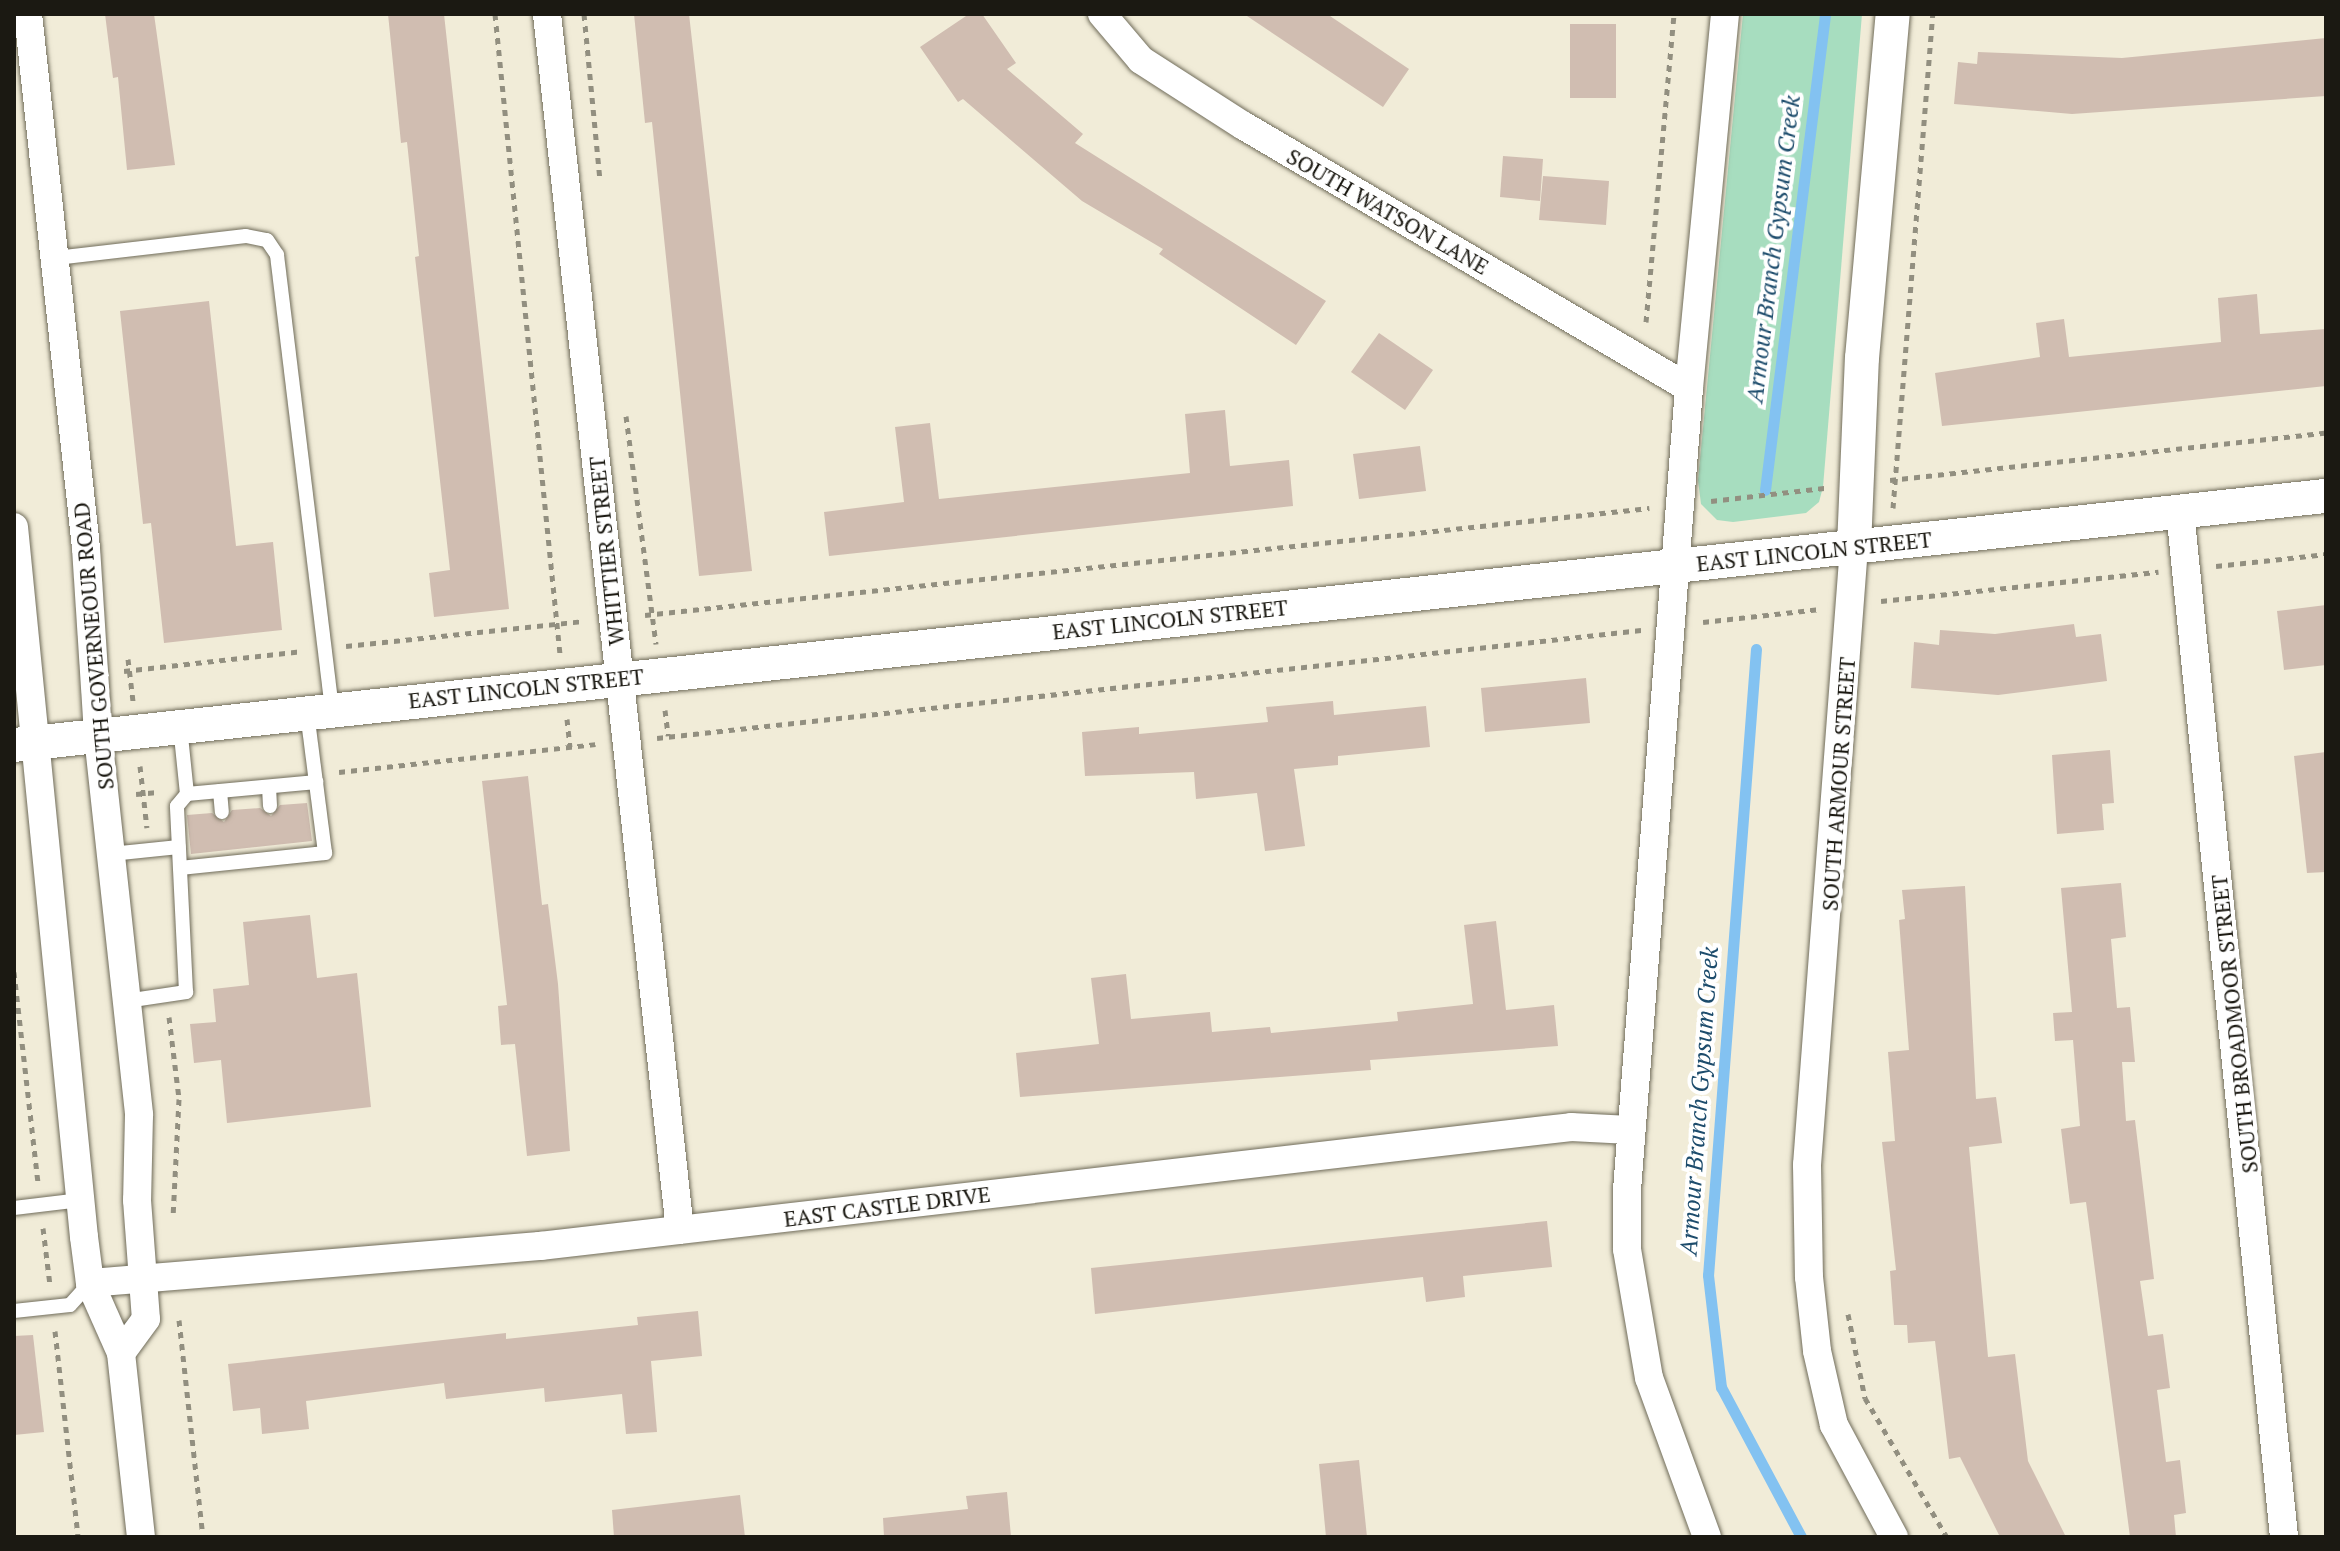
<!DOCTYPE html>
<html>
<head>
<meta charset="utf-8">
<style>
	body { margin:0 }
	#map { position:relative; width:2340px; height:1551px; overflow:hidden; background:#f1ecd8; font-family:"PT Serif",serif }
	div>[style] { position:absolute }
	.green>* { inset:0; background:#a7ddbf }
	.stream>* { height:11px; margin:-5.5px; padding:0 5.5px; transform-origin:5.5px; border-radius:5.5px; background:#83c2f1 }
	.building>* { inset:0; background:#d0bdb1 }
	.path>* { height:5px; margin-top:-2.5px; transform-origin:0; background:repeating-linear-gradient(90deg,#928f80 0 6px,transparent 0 12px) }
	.roads { filter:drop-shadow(0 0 2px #706c5a) drop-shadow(0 0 2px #706c5a) }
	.service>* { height:14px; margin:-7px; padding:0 7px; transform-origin:7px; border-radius:7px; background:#fff }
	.minor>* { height:28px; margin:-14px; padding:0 14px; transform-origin:14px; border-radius:14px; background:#fff }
	.tertiary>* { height:34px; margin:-17px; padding:0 17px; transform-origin:17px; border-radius:17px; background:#fff }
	span { translate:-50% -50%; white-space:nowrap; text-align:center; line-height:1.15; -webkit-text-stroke:8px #fff; paint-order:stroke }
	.street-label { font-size:22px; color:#1b1912 }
	.water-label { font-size:24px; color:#1d4c6c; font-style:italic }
	.frame { position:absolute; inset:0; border:16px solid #1b1912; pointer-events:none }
</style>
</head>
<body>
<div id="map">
	<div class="green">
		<i style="clip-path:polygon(1743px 14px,1862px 14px,1823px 487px,1819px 502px,1806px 513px,1733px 522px,1717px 520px,1701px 504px,1698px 480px)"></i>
	</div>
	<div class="stream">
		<i style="left:1765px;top:490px;width:480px;rotate:-82.8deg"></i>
		<i style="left:1756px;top:649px;width:628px;rotate:94.38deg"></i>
		<i style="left:1708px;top:1275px;width:113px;rotate:83.4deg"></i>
		<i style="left:1721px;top:1387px;width:170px;rotate:61.9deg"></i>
	</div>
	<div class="building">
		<i style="clip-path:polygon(105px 14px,154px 14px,175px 165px,127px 170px,118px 77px,113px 78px)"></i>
		<i style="clip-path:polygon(388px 14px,444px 14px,509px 609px,434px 617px,429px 573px,450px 570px,415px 257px,419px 256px,407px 142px,401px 143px)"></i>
		<i style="clip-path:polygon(634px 14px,689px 14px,752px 571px,699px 576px,652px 122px,645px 123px)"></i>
		<i style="clip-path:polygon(969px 14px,982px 14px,1016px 63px,1007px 69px,1083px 134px,1075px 143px,1326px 301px,1296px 345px,1159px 254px,1163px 249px,1082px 201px,963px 99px,958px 102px,920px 47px)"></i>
		<i style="clip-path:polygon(1244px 14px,1327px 14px,1409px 69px,1383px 107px)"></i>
		<i style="clip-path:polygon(1570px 24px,1616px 24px,1616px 98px,1570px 98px)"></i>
		<i style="clip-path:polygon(2326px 38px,2326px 96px,2072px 114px,1954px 104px,1958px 62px,1977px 64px,1978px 52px,2122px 58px)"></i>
		<i style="clip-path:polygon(1503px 156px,1543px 159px,1540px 201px,1500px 197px)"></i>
		<i style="clip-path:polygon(1543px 176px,1609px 181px,1606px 225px,1539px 220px)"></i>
		<i style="clip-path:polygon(2257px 294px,2260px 334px,2326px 329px,2326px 386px,1942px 426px,1935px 373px,2040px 357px,2036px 323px,2064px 319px,2069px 357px,2221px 342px,2218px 298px)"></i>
		<i style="clip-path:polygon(209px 301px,236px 546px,273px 542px,282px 630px,164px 643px,151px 523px,143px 524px,120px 311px)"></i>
		<i style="clip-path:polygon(1379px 333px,1433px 370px,1405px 410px,1351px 372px)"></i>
		<i style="clip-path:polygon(1225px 410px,1230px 466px,1289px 460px,1293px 506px,829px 556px,824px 512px,904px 502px,895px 427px,930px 423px,939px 499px,1190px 473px,1185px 414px)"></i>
		<i style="clip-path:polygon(1420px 446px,1426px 491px,1359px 499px,1353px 454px)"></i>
		<i style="clip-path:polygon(2326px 605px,2326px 665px,2284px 670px,2277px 611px)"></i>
		<i style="clip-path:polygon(2074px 624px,2076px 637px,2101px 634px,2107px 681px,1998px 695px,1911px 688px,1914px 642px,1939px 645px,1940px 630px,1995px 634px)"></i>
		<i style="clip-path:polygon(1586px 678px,1590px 723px,1485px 732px,1481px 688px)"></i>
		<i style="clip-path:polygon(1333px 701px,1334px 715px,1426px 706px,1430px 747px,1338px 756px,1338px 765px,1294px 769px,1305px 846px,1265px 851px,1257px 793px,1196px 799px,1194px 772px,1085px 776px,1082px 732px,1139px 727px,1139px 734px,1268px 722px,1266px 707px)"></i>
		<i style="clip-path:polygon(2110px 750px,2114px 803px,2102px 804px,2104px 830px,2057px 834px,2052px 755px)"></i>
		<i style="clip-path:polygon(2326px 752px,2326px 872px,2307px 873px,2294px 756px)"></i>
		<i style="clip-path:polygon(528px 776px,542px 905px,548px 904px,558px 984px,570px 1151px,527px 1156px,515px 1044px,501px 1045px,498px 1006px,507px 1005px,482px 781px)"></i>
		<i style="clip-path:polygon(307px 803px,312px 841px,191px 854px,187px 815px,212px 813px,224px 822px,232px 810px,260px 808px,271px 816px,280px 805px)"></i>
		<i style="clip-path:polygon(2121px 883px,2126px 937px,2111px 939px,2117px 1008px,2130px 1007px,2135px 1062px,2122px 1062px,2126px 1121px,2135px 1120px,2154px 1279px,2140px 1281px,2148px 1336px,2163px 1334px,2170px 1388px,2157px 1390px,2166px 1462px,2180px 1460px,2186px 1513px,2174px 1515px,2176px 1537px,2130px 1537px,2086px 1202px,2070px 1204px,2061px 1129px,2080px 1126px,2073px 1040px,2055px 1041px,2053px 1013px,2072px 1012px,2061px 888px)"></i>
		<i style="clip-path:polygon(1965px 886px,1976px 1099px,1996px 1097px,2002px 1143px,1969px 1147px,1988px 1357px,2015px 1354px,2028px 1461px,2066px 1537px,2000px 1537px,1960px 1457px,1949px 1459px,1935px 1341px,1908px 1343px,1907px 1325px,1894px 1325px,1890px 1271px,1896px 1270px,1882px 1142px,1895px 1141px,1888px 1052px,1909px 1050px,1899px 920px,1905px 919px,1902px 890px)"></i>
		<i style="clip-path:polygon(310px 915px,317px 978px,357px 973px,371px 1107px,227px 1123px,221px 1060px,194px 1063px,190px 1024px,216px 1022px,213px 989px,249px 985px,243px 922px)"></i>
		<i style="clip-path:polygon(1496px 921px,1506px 1010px,1554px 1005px,1558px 1046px,1370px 1060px,1371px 1070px,1020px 1097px,1016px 1053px,1099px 1044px,1091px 978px,1126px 974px,1131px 1019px,1210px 1012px,1212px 1032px,1270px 1027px,1271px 1033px,1398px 1021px,1397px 1012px,1473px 1004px,1464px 925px)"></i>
		<i style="clip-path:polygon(1547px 1221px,1552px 1267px,1463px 1276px,1465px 1297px,1426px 1302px,1423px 1277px,1095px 1314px,1091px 1268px)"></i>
		<i style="clip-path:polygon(698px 1311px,702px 1356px,651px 1361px,657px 1432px,626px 1434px,622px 1394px,545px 1402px,544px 1388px,446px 1399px,444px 1383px,306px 1401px,309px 1429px,262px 1434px,260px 1408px,233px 1411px,228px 1364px,506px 1333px,506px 1339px,638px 1325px,637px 1317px)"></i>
		<i style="clip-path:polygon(33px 1335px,44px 1432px,14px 1435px,14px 1336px)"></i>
		<i style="clip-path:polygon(1359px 1460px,1367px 1537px,1326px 1537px,1319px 1464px)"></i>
		<i style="clip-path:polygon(1007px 1492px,1011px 1537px,884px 1537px,883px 1518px,968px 1509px,966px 1496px)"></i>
		<i style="clip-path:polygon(740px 1495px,745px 1537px,614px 1537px,612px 1510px)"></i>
	</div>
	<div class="path">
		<i style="left:495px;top:14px;width:643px;rotate:84.2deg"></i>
		<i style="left:584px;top:14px;width:167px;rotate:84.5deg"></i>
		<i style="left:1646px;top:322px;width:309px;rotate:-84.8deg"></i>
		<i style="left:626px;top:416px;width:230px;rotate:82.5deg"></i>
		<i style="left:1890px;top:480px;width:439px;rotate:-6.2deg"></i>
		<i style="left:1711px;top:501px;width:114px;rotate:-6.6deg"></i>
		<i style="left:1893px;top:508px;width:496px;rotate:-85.4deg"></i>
		<i style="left:2216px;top:566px;width:111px;rotate:-6.2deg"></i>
		<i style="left:1881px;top:601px;width:279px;rotate:-6deg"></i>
		<i style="left:645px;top:615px;width:1010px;rotate:-6.08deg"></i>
		<i style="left:1703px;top:622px;width:118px;rotate:-6.3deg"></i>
		<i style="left:346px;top:646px;width:238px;rotate:-6deg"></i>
		<i style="left:128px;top:659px;width:42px;rotate:83.2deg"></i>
		<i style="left:124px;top:671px;width:178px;rotate:-6.4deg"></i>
		<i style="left:665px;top:710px;width:26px;rotate:83deg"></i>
		<i style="left:567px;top:719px;width:28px;rotate:84deg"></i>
		<i style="left:657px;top:738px;width:990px;rotate:-6.26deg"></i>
		<i style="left:140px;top:766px;width:62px;rotate:83.6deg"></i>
		<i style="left:339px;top:772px;width:258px;rotate:-6.2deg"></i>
		<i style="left:136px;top:794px;width:22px;rotate:-5deg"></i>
		<i style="left:14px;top:972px;width:211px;rotate:83.5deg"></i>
		<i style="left:169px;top:1017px;width:83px;rotate:83deg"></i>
		<i style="left:179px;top:1099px;width:119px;rotate:92.9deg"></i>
		<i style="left:43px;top:1228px;width:57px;rotate:83deg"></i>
		<i style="left:1848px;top:1314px;width:86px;rotate:78.6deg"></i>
		<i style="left:1865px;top:1398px;width:161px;rotate:59.5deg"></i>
		<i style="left:179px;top:1320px;width:218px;rotate:83.7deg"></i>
		<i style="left:55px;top:1331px;width:207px;rotate:83.6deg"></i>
	</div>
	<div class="roads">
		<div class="service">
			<i style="left:56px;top:258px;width:191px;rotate:-6.6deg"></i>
			<i style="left:246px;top:236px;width:21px;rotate:11deg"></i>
			<i style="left:267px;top:240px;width:18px;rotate:56deg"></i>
			<i style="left:277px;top:255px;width:457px;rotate:83.1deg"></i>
			<i style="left:269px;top:787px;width:19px;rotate:87deg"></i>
			<i style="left:220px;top:791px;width:21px;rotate:85deg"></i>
			<i style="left:187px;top:794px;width:130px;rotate:-5.3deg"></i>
			<i style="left:111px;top:854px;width:68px;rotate:-5.9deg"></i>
			<i style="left:180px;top:868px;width:146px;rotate:-5.9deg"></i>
			<i style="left:325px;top:853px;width:141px;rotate:-97.3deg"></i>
			<i style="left:126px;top:1001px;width:61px;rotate:-8.5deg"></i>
			<i style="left:186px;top:992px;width:186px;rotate:-92.8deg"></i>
			<i style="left:177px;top:806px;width:16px;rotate:-50deg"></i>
			<i style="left:187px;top:794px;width:68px;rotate:-95.9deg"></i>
			<i style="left:14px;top:1208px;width:67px;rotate:-6.8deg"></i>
			<i style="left:14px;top:1311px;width:56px;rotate:-6.1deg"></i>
			<i style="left:70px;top:1305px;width:30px;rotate:-48deg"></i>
		</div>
		<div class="minor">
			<i style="left:28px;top:14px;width:537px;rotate:83.8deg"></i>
			<i style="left:86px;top:548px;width:188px;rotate:86.3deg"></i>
			<i style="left:98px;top:736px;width:381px;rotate:83.8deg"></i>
			<i style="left:139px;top:1115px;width:85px;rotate:91.3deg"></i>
			<i style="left:137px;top:1200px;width:119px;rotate:85.7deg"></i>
			<i style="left:146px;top:1319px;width:42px;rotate:126.3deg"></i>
			<i style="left:547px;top:14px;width:1223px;rotate:83.76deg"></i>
			<i style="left:1102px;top:14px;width:60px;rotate:49.7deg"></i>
			<i style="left:1141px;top:60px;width:122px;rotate:32.7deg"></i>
			<i style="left:1244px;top:126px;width:516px;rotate:30.49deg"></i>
			<i style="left:2180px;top:511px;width:1031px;rotate:84.21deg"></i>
			<i style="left:14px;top:527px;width:713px;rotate:84.37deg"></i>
			<i style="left:84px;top:1237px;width:46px;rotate:82.6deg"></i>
			<i style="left:90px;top:1283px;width:77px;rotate:66.1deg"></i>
			<i style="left:121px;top:1353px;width:185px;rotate:83.8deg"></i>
			<i style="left:1854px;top:547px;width:620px;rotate:94.35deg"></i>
			<i style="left:1807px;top:1165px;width:112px;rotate:89deg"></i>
			<i style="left:1809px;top:1277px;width:74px;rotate:83.8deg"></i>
			<i style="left:1817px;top:1351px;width:76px;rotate:77.1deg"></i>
			<i style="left:1834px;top:1425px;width:127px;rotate:61.8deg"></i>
			<i style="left:90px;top:1283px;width:452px;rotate:-4.7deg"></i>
			<i style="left:540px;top:1246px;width:1038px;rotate:-6.58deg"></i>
			<i style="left:1571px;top:1127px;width:59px;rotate:2.9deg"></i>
			<i style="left:1707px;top:1537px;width:169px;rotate:-110deg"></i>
			<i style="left:1649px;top:1378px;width:131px;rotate:-99.7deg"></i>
			<i style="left:1627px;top:1249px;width:59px;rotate:-90deg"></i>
			<i style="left:1627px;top:1190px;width:804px;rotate:-85.58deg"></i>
			<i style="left:1689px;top:388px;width:376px;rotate:-84.5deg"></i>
		</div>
		<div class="tertiary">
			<i style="left:1854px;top:547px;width:189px;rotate:-87.6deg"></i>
			<i style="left:1862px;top:358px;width:345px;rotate:-84.9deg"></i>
			<i style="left:14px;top:745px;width:2325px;rotate:-6.15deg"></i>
		</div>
	</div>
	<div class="street-label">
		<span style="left:1388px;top:211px;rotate:30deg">SOUTH WATSON LANE</span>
		<span style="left:606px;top:551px;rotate:-96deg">WHITTIER STREET</span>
		<span style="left:1814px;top:551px;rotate:-6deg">EAST LINCOLN STREET</span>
		<span style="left:1170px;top:619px;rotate:-6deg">EAST LINCOLN STREET</span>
		<span style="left:93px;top:646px;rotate:-95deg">SOUTH GOVERNEOUR ROAD</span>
		<span style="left:526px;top:688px;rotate:-6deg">EAST LINCOLN STREET</span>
		<span style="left:1838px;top:784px;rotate:-86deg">SOUTH ARMOUR STREET</span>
		<span style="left:2234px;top:1024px;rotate:-96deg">SOUTH BROADMOOR STREET</span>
		<span style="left:887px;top:1206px;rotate:-7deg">EAST CASTLE DRIVE</span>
	</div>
	<div class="water-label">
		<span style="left:1773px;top:249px;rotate:-83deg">Armour Branch Gypsum Creek</span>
		<span style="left:1699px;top:1101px;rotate:-86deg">Armour Branch Gypsum Creek</span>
	</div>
	<div class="frame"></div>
</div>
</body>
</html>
